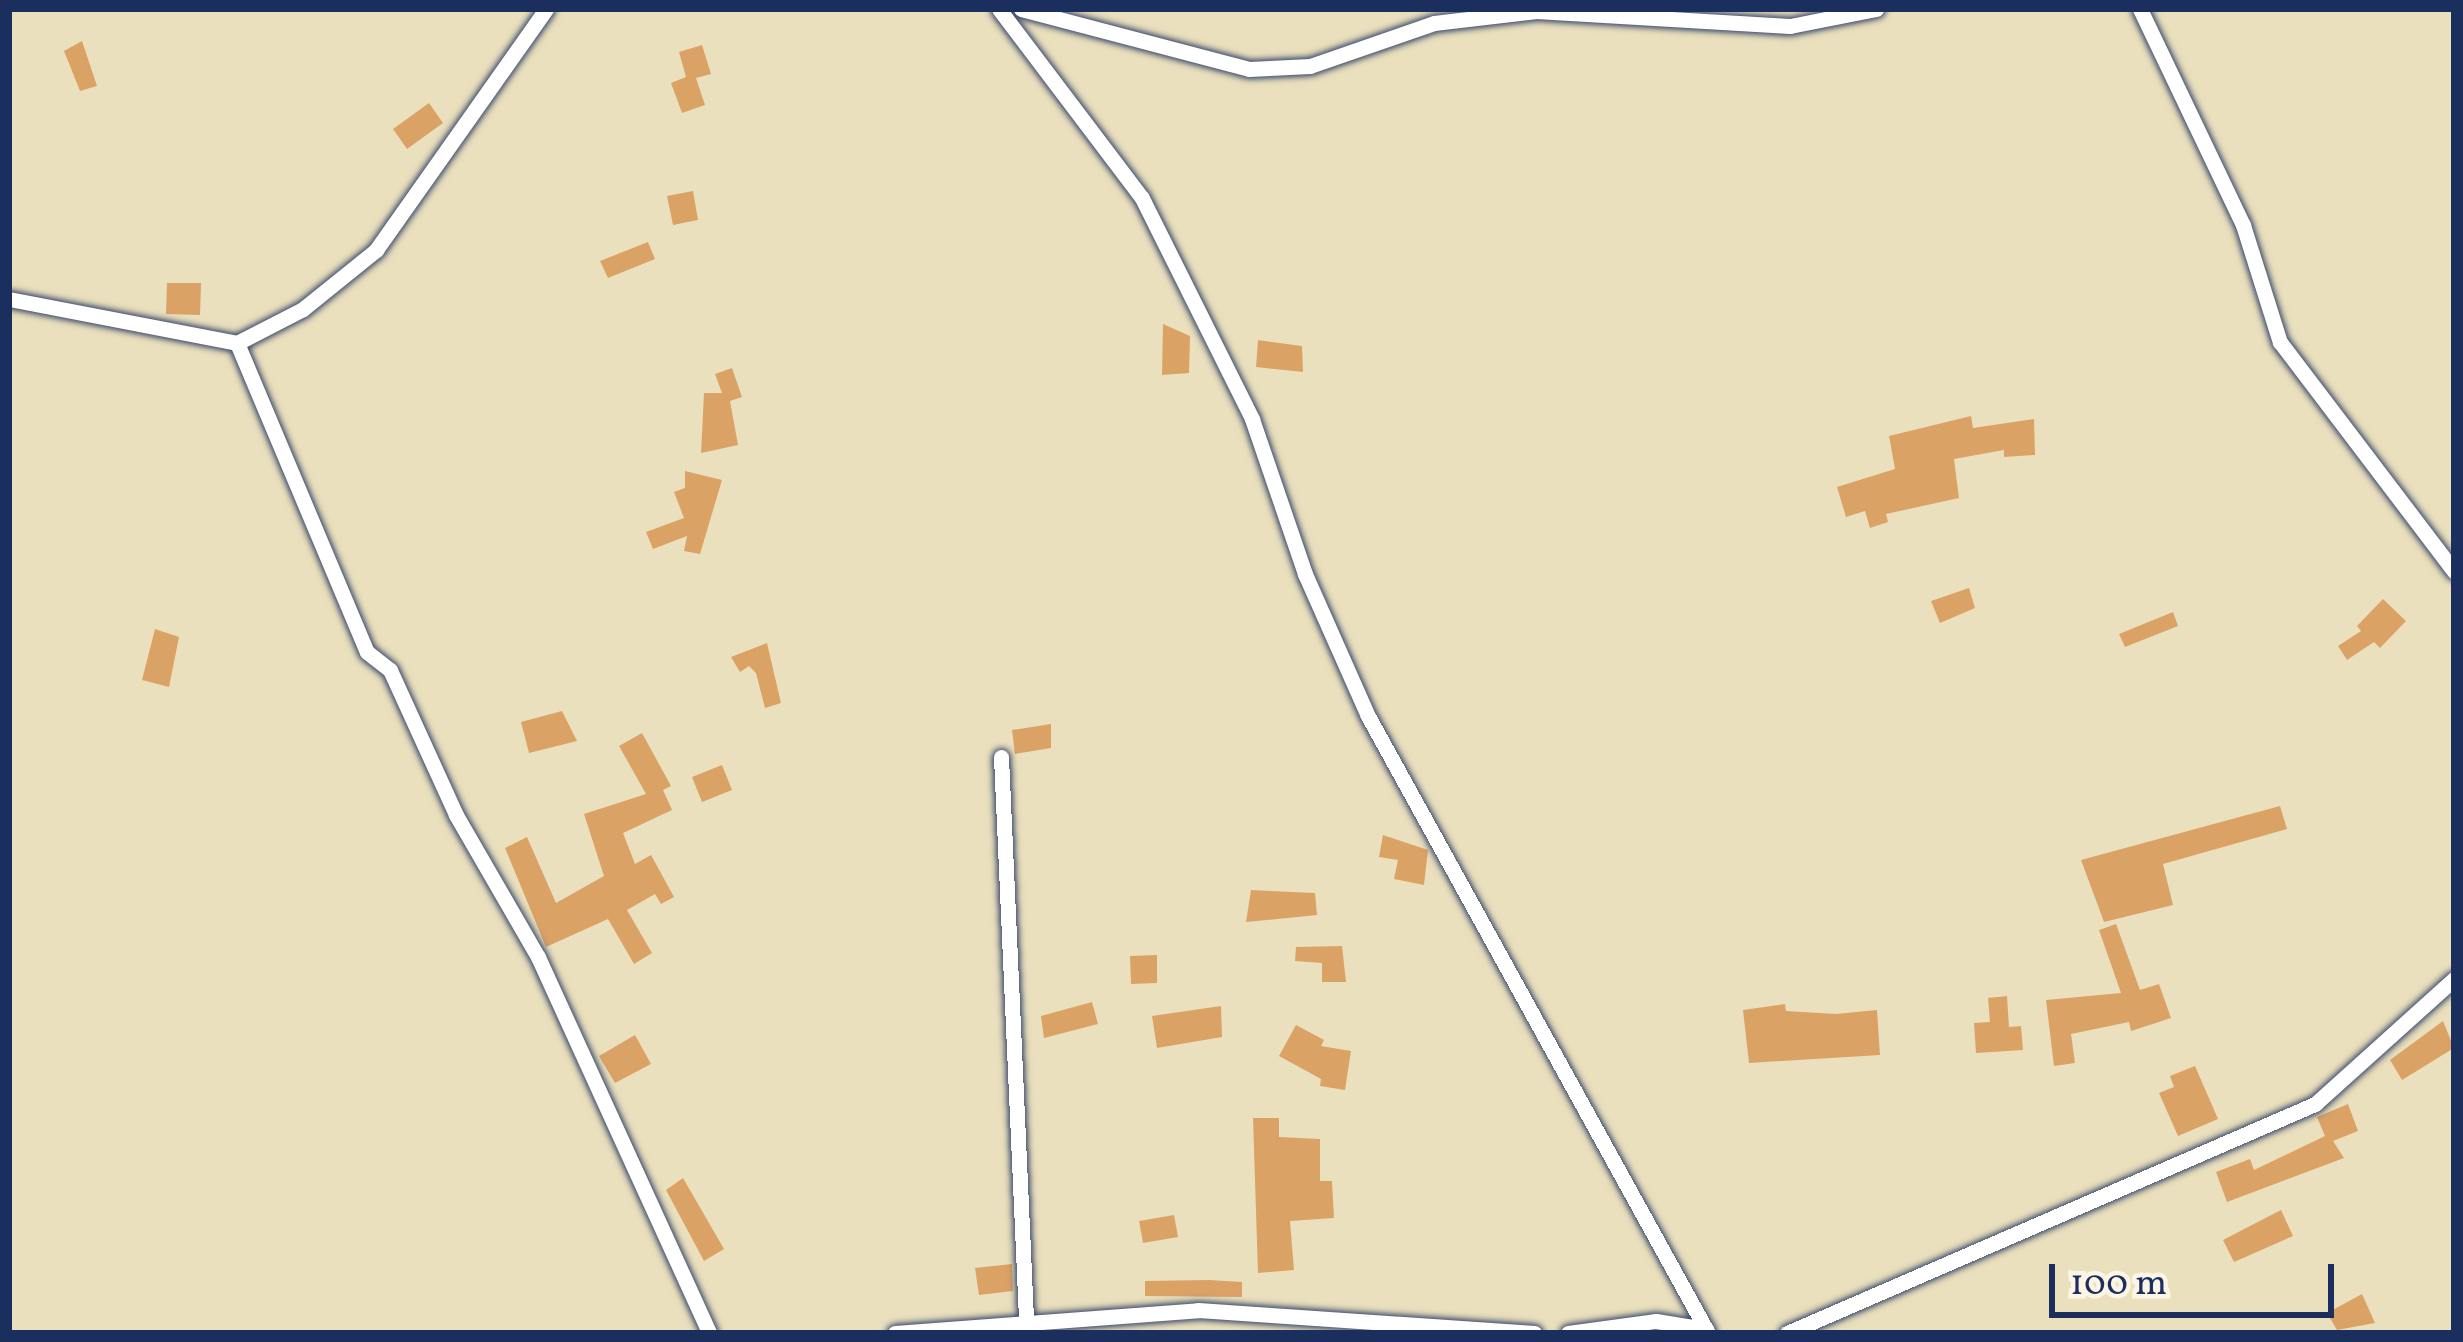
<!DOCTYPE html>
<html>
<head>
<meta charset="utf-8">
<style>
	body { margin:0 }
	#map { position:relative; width:2463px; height:1342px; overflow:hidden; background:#ebe0bd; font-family:Vollkorn,serif }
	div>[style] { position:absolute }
	.building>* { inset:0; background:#dba266 }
	.roads { filter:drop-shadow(0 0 3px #3a4a6c) drop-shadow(0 0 3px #3a4a6c) }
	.minor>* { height:15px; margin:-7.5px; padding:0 7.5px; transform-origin:7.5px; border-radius:7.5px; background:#fff }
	span { translate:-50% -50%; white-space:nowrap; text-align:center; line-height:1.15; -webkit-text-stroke:9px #fcf5e5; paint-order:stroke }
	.frame { position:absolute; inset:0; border:12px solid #1b2f5e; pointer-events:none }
	.scale { position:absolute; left:2049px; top:1264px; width:285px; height:54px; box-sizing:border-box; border:6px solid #1b2f5e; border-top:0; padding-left:15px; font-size:36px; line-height:42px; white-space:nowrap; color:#1b2f5e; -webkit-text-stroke:9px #fcf5e5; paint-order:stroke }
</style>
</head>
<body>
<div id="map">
	<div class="building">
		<i style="clip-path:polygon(82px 41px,97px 86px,80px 91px,64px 51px)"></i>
		<i style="clip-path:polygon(702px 45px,711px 74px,696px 78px,705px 105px,682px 113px,671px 83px,686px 77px,679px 52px)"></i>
		<i style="clip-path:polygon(429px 103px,443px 123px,407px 149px,393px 129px)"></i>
		<i style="clip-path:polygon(693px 191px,698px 220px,673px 225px,667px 196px)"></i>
		<i style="clip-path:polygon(648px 242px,655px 259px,608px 278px,600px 261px)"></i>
		<i style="clip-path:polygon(167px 283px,201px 283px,200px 315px,166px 314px)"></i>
		<i style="clip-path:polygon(1163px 324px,1190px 336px,1189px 373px,1162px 375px)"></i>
		<i style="clip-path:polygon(1258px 340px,1302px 346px,1303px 372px,1256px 367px)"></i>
		<i style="clip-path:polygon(732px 368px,742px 397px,730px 401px,738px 445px,701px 453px,704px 393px,722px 393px,715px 374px)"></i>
		<i style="clip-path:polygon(1971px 416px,1973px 428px,2034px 419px,2035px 455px,2004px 457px,2004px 450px,1954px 459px,1959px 498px,1886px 514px,1888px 522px,1870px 528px,1865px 511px,1846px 517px,1837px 487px,1895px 469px,1889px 436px)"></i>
		<i style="clip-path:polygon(685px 471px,722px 480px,700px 554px,684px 551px,687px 536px,653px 549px,646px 532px,684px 518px,674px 492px,685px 488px)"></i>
		<i style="clip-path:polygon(1969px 588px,1975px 608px,1940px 623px,1931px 601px)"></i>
		<i style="clip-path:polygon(2383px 599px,2406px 621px,2380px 648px,2374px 642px,2347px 660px,2338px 646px,2361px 631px,2357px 626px)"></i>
		<i style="clip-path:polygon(2173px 612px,2178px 626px,2125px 647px,2119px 634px)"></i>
		<i style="clip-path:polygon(155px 629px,179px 637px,169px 687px,142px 680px)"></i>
		<i style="clip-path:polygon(767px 643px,781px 703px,765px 708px,756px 673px,749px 666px,740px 672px,731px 657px)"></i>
		<i style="clip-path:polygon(562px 711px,577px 741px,529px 753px,521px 722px)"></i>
		<i style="clip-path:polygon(1051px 724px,1051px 748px,1015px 754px,1012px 730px)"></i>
		<i style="clip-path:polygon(642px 733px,671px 786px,663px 790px,672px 810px,623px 833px,635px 864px,651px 855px,674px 897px,661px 904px,655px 894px,627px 910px,652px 953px,634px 964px,608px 919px,546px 947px,505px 848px,527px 837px,556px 903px,604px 876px,584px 814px,646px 794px,619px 746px)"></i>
		<i style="clip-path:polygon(722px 765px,732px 790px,702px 802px,692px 777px)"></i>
		<i style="clip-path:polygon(2280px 806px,2287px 829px,2163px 864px,2173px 905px,2104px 922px,2081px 860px)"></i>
		<i style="clip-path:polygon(1383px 835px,1428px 850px,1424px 885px,1394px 879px,1398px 860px,1379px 857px)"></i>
		<i style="clip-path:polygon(1251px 890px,1315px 893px,1317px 915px,1246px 922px)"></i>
		<i style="clip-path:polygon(2116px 924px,2140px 990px,2159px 984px,2171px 1018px,2131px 1031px,2129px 1022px,2071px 1034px,2075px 1063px,2054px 1066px,2046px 1000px,2121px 993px,2099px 930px)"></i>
		<i style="clip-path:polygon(1342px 946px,1346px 982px,1322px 982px,1322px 963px,1295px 961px,1296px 947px)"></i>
		<i style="clip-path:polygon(1157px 955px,1157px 983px,1131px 984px,1130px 956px)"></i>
		<i style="clip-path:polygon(2007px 996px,2009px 1027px,2021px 1026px,2023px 1050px,1976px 1053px,1974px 1023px,1990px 1022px,1988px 998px)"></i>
		<i style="clip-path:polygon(1092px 1002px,1098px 1024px,1044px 1038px,1041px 1016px)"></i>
		<i style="clip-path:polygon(1785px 1004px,1786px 1011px,1836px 1014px,1877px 1010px,1880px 1055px,1749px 1063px,1743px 1010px)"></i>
		<i style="clip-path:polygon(1221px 1006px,1222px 1037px,1157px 1048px,1152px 1016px)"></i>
		<i style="clip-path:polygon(2443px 1021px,2454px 1048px,2402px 1080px,2390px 1060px)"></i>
		<i style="clip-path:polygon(1296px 1025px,1324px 1040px,1321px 1046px,1351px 1051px,1345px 1090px,1320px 1086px,1321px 1079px,1279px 1056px)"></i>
		<i style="clip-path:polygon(635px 1035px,651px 1064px,615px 1083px,599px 1056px)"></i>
		<i style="clip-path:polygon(2195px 1066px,2218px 1119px,2178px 1136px,2159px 1093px,2174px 1087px,2170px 1076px)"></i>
		<i style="clip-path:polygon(2348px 1104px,2358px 1131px,2333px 1141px,2344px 1158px,2227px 1202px,2216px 1172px,2250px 1159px,2254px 1170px,2325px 1136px,2317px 1117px)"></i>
		<i style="clip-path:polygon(1253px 1118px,1279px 1118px,1279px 1137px,1320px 1139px,1320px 1181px,1332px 1181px,1334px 1218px,1290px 1221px,1294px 1270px,1258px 1273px)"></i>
		<i style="clip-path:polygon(683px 1178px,724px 1249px,704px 1261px,666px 1190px)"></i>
		<i style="clip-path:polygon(2281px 1210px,2293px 1236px,2234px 1262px,2223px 1240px)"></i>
		<i style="clip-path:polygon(1174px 1215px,1178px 1237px,1143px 1243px,1139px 1221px)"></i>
		<i style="clip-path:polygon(1012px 1264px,1013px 1291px,979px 1295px,975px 1268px)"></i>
		<i style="clip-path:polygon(1209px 1280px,1242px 1282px,1242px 1297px,1145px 1296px,1145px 1281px)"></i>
		<i style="clip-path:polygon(2362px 1294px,2375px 1323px,2337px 1330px,2327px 1313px)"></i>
	</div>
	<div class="roads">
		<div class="minor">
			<i style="left:999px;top:9px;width:237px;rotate:52.9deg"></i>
			<i style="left:1142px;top:198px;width:247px;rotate:63.5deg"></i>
			<i style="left:1252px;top:419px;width:164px;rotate:71.1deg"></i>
			<i style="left:1305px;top:574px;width:155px;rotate:66.1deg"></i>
			<i style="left:1368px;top:716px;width:704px;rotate:61.14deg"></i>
			<i style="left:1021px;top:9px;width:236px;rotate:14.7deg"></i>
			<i style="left:1249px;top:69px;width:61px;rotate:-2.8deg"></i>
			<i style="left:1310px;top:66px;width:131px;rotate:-19.1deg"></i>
			<i style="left:1434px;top:23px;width:103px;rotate:-6.7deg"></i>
			<i style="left:1536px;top:11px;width:254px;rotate:3.4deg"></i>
			<i style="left:1790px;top:26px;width:88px;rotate:-11.2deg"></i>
			<i style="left:2140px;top:9px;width:239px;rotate:64.5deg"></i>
			<i style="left:2243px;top:225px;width:123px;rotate:72.5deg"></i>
			<i style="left:2280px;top:342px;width:288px;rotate:52.8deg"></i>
			<i style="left:9px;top:299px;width:232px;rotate:10.9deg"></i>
			<i style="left:237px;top:343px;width:74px;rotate:-27.3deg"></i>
			<i style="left:303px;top:309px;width:94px;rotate:-38.9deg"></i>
			<i style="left:376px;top:250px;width:295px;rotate:-54.8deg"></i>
			<i style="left:237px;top:343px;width:335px;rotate:67.2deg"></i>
			<i style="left:367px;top:652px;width:29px;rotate:38deg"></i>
			<i style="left:390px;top:670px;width:159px;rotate:65.5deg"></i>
			<i style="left:456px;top:815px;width:164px;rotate:60deg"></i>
			<i style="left:538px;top:957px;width:413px;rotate:65.5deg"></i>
			<i style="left:1001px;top:757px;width:563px;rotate:87.45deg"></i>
			<i style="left:895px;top:1333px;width:304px;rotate:-4.3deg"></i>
			<i style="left:1198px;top:1310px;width:337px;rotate:3.9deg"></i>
			<i style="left:1568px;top:1333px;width:89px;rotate:-7.8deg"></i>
			<i style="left:1656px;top:1321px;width:51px;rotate:9.1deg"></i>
			<i style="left:1787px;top:1333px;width:576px;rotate:-23.45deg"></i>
			<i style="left:2315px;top:1104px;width:187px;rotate:-42deg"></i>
		</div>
	</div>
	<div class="frame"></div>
	<div class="scale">100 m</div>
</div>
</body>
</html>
